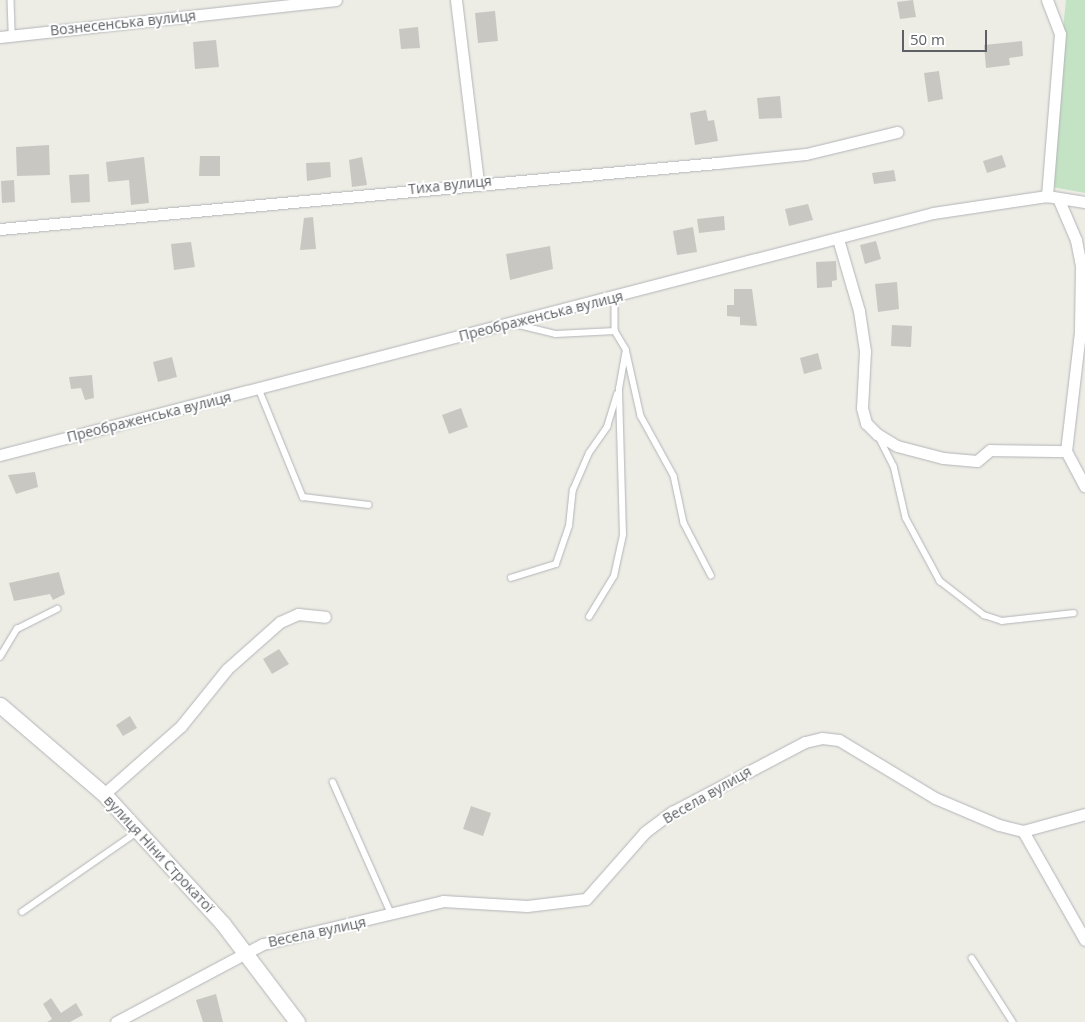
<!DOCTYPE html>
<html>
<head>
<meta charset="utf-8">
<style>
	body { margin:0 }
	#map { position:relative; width:1085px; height:1022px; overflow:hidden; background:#edece5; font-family:"Open Sans",sans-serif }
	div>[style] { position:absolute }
	.green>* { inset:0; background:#c4e2c4 }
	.building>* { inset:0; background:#c9c7c2 }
	.roads { filter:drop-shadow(0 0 1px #b2b5b8) drop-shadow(0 0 1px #b2b5b8) }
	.lane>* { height:5.5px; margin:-2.75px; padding:0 2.75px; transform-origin:2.75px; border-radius:2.75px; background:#fff }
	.street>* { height:11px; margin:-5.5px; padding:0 5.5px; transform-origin:5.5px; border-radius:5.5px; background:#fff }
	.secondary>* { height:15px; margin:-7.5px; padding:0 7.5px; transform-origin:7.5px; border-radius:7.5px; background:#fff }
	span { translate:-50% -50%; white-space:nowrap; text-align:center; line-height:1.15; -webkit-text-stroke:4px #fff; paint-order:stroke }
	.street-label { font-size:14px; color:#5d6064 }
	.scale { position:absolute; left:902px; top:30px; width:85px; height:22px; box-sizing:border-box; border:2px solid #5d6064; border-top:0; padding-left:6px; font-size:15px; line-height:18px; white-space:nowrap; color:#5d6064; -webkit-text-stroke:4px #fff; paint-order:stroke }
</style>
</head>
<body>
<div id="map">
	<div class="green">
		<i style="clip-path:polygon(1066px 0,1085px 0,1085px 193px,1047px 186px)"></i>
	</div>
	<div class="building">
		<i style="clip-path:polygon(913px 0,916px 17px,900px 19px,897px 2px)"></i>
		<i style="clip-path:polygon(495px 11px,498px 41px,478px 43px,475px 13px)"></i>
		<i style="clip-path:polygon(418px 27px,420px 48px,401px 49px,399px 29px)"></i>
		<i style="clip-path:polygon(216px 40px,219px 67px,195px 69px,193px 42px)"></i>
		<i style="clip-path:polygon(1022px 41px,1023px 56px,1009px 58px,1010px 65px,986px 68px,984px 45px)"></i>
		<i style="clip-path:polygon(939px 71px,943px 99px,928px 102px,924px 73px)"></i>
		<i style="clip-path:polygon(780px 96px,782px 118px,759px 119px,757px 98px)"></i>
		<i style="clip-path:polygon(706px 110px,708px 121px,714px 120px,718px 141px,695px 145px,690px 113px)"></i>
		<i style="clip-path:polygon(49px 145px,50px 175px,17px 176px,16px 147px)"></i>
		<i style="clip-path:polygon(1002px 155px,1006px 167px,987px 173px,983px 161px)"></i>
		<i style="clip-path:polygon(200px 156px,220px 156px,220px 176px,199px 176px)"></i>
		<i style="clip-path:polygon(144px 157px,149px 203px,131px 205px,129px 180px,108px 182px,106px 162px)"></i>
		<i style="clip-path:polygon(362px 157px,367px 185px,352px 187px,349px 160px)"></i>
		<i style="clip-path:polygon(330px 162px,331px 177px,307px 181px,306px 163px)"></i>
		<i style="clip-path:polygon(894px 170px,896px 181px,874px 184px,872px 173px)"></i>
		<i style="clip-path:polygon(89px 174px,90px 202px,71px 203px,69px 175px)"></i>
		<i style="clip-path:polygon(14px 180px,15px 202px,2px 203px,1px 181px)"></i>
		<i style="clip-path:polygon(808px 204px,813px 220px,789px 226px,785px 209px)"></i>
		<i style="clip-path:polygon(724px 216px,725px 230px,699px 233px,697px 219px)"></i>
		<i style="clip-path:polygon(313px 217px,316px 249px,300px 250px,304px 218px)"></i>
		<i style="clip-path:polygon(693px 227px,697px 252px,677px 255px,673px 231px)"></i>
		<i style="clip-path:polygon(876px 241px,881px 259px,865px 264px,860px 245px)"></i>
		<i style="clip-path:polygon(191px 242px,195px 267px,174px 270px,171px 244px)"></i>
		<i style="clip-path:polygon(550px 246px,553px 269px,510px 280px,506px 254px)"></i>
		<i style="clip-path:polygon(836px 261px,837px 280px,832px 281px,832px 287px,817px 288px,816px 262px)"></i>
		<i style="clip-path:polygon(897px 282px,899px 309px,878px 312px,875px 284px)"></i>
		<i style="clip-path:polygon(734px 289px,752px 289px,757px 326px,740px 325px,740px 317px,727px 316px,727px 305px,734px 305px)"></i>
		<i style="clip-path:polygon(892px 325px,912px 326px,911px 347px,891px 346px)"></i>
		<i style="clip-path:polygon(818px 353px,822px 369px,804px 374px,800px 358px)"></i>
		<i style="clip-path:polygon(172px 357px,177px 377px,158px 382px,153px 362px)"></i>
		<i style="clip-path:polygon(92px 375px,94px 398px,85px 400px,81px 388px,71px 389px,69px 377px)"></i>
		<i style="clip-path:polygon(461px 408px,468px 427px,449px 434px,442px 415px)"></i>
		<i style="clip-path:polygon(35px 472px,38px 487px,16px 494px,8px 475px)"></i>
		<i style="clip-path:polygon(59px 572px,65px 594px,53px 600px,50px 594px,14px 601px,9px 583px)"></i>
		<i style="clip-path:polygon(279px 649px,289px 664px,272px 674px,263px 659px)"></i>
		<i style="clip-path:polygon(130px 716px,137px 728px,123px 736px,116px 725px)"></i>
		<i style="clip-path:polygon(471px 806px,491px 813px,483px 836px,463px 829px)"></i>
		<i style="clip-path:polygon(216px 994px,223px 1022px,203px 1022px,196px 1000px)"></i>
		<i style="clip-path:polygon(51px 998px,61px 1013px,76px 1003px,83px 1015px,70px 1022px,47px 1022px,52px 1019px,43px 1004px)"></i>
	</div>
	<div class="roads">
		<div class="lane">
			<i style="left:11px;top:0;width:36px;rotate:88deg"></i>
			<i style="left:615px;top:298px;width:33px;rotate:90deg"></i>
			<i style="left:615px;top:331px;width:21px;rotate:59deg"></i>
			<i style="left:626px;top:349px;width:69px;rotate:77.4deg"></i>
			<i style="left:641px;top:416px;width:68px;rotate:61.2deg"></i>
			<i style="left:674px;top:476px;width:48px;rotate:78deg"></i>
			<i style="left:684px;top:523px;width:59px;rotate:62.6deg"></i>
			<i style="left:515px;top:324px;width:42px;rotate:13.7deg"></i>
			<i style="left:556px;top:334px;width:59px;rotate:-2.9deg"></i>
			<i style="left:259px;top:389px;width:117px;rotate:67.8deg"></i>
			<i style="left:303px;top:497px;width:66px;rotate:6.9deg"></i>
			<i style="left:880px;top:439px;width:30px;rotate:63deg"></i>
			<i style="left:894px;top:466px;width:53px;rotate:77deg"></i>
			<i style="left:906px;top:518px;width:72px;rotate:61.6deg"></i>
			<i style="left:940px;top:581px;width:56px;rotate:37.7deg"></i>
			<i style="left:984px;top:615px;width:19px;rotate:18deg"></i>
			<i style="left:1002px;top:621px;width:72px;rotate:-6.3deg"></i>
			<i style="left:511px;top:578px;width:47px;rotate:-17.3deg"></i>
			<i style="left:556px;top:564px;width:40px;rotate:-71.1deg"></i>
			<i style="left:569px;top:526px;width:36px;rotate:-84deg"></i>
			<i style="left:573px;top:490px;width:40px;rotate:-66.6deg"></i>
			<i style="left:589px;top:453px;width:32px;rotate:-55deg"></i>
			<i style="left:607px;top:427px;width:34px;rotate:-73deg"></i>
			<i style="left:589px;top:617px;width:48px;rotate:-58.6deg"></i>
			<i style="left:614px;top:576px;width:42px;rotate:-77.6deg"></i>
			<i style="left:623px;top:535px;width:146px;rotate:-91.6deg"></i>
			<i style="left:619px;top:389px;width:36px;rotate:-80deg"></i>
			<i style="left:0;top:657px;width:33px;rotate:-59deg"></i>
			<i style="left:17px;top:629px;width:45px;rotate:-26.6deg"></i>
			<i style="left:333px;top:782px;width:145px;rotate:66.1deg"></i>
			<i style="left:22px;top:912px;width:140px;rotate:-34.8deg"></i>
			<i style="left:972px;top:958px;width:76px;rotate:57.4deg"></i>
		</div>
		<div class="street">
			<i style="left:456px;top:0;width:183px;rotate:83.1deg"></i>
			<i style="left:1047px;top:0;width:36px;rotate:69deg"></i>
			<i style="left:1060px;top:34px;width:163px;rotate:94.6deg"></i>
			<i style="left:0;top:37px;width:338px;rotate:-6.3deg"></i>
			<i style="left:1058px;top:198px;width:46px;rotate:66.8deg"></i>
			<i style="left:1076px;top:240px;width:26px;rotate:79deg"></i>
			<i style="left:1081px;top:266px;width:66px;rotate:90.9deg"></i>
			<i style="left:1080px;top:332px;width:120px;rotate:96.7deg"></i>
			<i style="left:1066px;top:451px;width:40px;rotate:62deg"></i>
			<i style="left:0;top:229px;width:720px;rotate:-5.26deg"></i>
			<i style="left:717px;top:163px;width:89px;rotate:-5.8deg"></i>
			<i style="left:806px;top:154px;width:94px;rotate:-13.6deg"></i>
			<i style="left:838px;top:239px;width:75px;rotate:73.7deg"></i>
			<i style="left:859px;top:311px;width:40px;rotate:81.5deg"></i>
			<i style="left:865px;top:351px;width:57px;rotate:93deg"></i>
			<i style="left:862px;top:408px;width:16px;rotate:75deg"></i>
			<i style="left:866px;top:423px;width:16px;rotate:45deg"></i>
			<i style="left:877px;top:434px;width:23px;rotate:31deg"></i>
			<i style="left:897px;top:446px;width:48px;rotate:14.6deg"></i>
			<i style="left:943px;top:458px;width:34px;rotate:5deg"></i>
			<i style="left:977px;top:461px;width:17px;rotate:-40deg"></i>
			<i style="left:990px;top:450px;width:76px;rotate:0.8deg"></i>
			<i style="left:0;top:455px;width:964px;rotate:-14.54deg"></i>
			<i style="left:933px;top:213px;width:115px;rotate:-8.5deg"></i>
			<i style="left:1047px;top:196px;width:38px;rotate:9deg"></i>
			<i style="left:104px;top:794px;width:103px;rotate:-41.4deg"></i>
			<i style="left:181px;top:726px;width:73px;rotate:-51.1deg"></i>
			<i style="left:227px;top:669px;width:71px;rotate:-41.6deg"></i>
			<i style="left:280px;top:622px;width:20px;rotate:-24deg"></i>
			<i style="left:298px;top:614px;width:27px;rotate:6deg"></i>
			<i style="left:1023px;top:831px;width:125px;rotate:60.4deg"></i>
			<i style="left:116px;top:1022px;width:166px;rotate:-28deg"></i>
			<i style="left:263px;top:944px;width:185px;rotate:-13.4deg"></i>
			<i style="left:443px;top:901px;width:84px;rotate:3.4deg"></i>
			<i style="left:527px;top:906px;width:59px;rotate:-6.8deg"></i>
			<i style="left:586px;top:899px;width:89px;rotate:-48.6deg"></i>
			<i style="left:645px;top:832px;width:34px;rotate:-37deg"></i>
			<i style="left:672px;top:812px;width:150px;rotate:-27.8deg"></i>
			<i style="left:805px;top:742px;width:17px;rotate:-13deg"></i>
			<i style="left:822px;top:738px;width:17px;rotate:7deg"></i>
			<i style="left:839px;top:740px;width:112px;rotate:31.1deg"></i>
			<i style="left:935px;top:798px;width:69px;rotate:22.9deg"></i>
			<i style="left:999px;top:825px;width:25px;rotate:14deg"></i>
			<i style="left:1023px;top:831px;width:64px;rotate:-15.3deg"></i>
		</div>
		<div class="secondary">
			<i style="left:0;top:705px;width:137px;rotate:40.6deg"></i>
			<i style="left:104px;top:794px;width:176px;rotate:47.5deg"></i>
			<i style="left:223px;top:924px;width:123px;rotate:52.9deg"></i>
		</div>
	</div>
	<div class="street-label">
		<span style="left:123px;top:23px;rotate:-6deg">Вознесенська вулиця</span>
		<span style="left:450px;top:185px;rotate:-6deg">Тиха вулиця</span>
		<span style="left:541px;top:316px;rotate:-14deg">Преображенська вулиця</span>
		<span style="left:149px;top:417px;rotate:-14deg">Преображенська вулиця</span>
		<span style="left:707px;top:795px;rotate:-30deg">Весела вулиця</span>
		<span style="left:159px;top:854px;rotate:47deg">вулиця Ніни Строкатої</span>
		<span style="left:317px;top:932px;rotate:-12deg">Весела вулиця</span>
	</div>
	<div class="scale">50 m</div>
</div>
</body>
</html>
